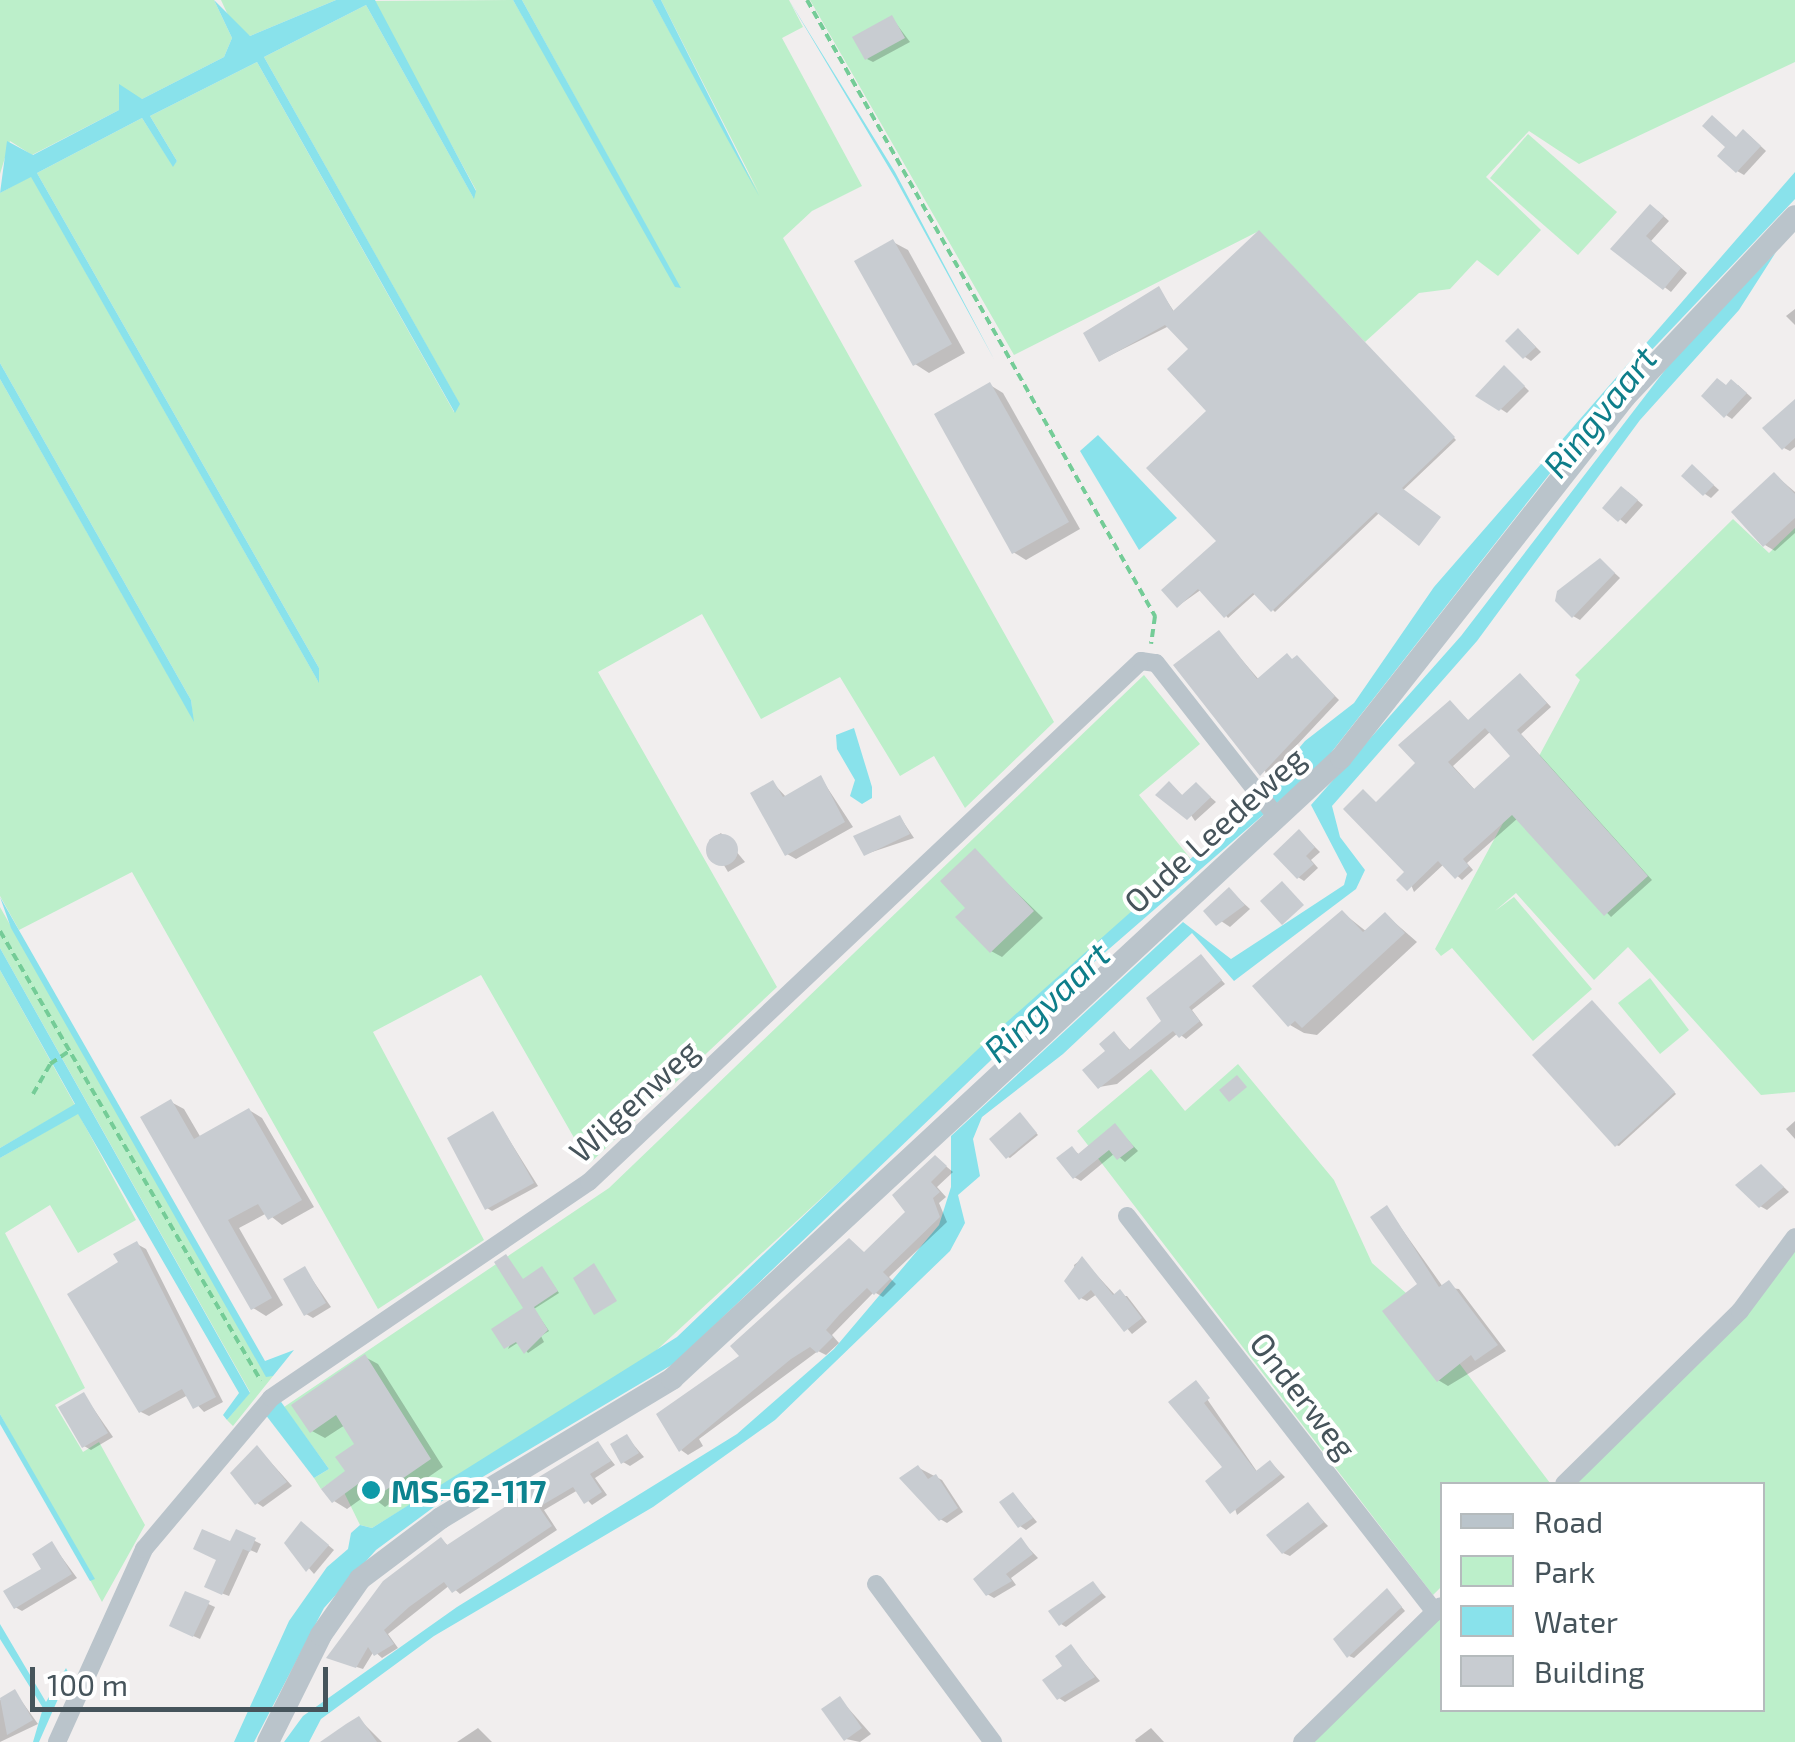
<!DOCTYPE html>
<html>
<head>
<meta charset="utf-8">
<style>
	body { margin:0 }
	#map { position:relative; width:1795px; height:1742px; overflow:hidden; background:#f1eeee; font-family:"Exo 2",sans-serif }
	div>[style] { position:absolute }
	.green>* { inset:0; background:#bcefca }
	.water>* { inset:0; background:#89e2eb }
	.shadow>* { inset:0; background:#0003 }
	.building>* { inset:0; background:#c8ccd1 }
	.round { border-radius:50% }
	.path>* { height:4px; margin-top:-2px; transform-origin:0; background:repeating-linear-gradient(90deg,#74cc97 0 8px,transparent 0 13px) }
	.minor>* { height:18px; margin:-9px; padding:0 9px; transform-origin:9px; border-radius:9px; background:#bac4cb }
	.tertiary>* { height:22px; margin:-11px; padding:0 11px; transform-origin:11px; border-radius:11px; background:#bac4cb }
	.dots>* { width:28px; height:28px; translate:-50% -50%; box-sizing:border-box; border:5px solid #fff; border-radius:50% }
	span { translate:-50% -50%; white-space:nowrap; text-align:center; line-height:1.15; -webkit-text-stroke:8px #fff; paint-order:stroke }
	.street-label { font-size:32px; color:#46545b }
	.culture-label { font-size:32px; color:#0d838f; font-weight:700 }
	.left { translate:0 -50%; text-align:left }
	.water-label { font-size:35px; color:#0e7e8a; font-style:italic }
	.legend { position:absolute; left:1440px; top:1482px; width:325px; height:230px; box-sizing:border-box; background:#fff; border:2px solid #b5bbbd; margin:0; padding:12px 18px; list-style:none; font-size:30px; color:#46545b }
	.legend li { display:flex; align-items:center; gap:20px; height:50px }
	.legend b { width:50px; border:2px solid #b5bbbd }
	.scale { position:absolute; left:30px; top:1667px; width:298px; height:45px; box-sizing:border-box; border:5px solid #46545b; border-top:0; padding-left:12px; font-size:30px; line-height:35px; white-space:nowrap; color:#46545b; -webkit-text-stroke:8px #fff; paint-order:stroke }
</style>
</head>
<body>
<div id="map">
	<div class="green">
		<i style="clip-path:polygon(0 0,214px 0,232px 38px,224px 57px,142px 99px,120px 96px,119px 110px,32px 155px,10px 141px,0 174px)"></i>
		<i style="clip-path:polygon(221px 0,336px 0,250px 36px,233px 26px)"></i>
		<i style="clip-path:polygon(513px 0,680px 288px,522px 0,652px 0,759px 193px,661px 0,789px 0,803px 27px,782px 38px,862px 186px,812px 211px,783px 238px,1054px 722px,965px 808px,934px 756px,900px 776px,840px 677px,761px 719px,702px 614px,598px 672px,777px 987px,589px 1164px,481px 975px,373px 1032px,484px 1240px,378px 1309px,132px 872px,19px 930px,0 896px,0 379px,193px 719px,191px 700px,0 363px,0 193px,31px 176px,318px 681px,319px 668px,37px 173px,142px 118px,173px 166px,177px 161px,150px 116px,257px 62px,454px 412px,459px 403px,264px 57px,366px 5px,473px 197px,476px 190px,373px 1px)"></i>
		<i style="clip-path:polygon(810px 0,1795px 0,1795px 62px,1579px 164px,1529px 131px,1486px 177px,1541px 230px,1498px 276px,1477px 260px,1450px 289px,1419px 293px,1365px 342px,1259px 231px,1014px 355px)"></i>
		<i style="clip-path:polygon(1528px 134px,1617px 212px,1578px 255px,1490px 178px)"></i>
		<i style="clip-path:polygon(1733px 519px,1769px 553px,1795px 528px,1795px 1092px,1761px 1095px,1628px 947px,1594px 980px,1516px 893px,1495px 911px,1514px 897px,1592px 989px,1533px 1041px,1452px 948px,1441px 956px,1435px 949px,1580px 680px,1575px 675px)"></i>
		<i style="clip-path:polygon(1144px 675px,1200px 744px,1139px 795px,1190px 858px,647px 1359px,372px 1528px,360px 1525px,337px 1478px,321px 1489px,314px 1478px,329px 1469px,284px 1407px,609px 1188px)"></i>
		<i style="clip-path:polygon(0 907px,266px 1376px,273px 1376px,233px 1426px,227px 1420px,250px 1392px,0 948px)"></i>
		<i style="clip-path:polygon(0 970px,75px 1105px,0 1148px)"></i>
		<i style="clip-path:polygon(1650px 978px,1689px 1030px,1660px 1054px,1618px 1003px)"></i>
		<i style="clip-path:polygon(1238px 1064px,1334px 1180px,1372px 1263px,1406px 1293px,1550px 1483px,1442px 1484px,1442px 1586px,1433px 1595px,1077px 1131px,1151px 1069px,1185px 1111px)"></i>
		<i style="clip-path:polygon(78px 1113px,136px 1220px,78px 1253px,50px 1205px,5px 1233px,85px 1388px,55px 1405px,83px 1452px,99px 1442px,145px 1525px,102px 1602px,0 1414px,0 1158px)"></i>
		<i style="clip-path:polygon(1795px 1251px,1795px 1742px,1312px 1742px,1442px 1614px,1442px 1710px,1762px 1710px,1762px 1484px,1575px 1484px,1741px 1320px)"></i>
	</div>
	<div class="water">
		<i style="clip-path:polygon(214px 0,250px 36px,336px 0,375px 0,476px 191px,474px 199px,366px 5px,264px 57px,460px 404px,455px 413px,257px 62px,150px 116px,177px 161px,173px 167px,142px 118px,37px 173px,319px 668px,319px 683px,31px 177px,0 193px,7px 141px,33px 155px,119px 110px,119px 84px,142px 99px,224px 57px,232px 38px)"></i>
		<i style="clip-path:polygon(513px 0,522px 0,681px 288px,675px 287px)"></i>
		<i style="clip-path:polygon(652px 0,661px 0,759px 196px,729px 142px)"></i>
		<i style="clip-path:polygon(789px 0,895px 172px,995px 361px,895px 178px)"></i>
		<i style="clip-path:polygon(1795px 172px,1795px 199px,1624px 379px,1323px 763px,1086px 969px,675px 1363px,442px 1501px,376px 1550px,324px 1608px,254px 1742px,234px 1742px,289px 1621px,327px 1567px,348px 1549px,351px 1533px,360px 1525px,372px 1528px,677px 1337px,999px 1029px,1250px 806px,1305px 741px,1354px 703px,1434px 587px)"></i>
		<i style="clip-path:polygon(1776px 252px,1739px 310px,1640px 420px,1477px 641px,1332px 806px,1340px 837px,1365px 870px,1356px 889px,1234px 981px,1192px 933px,1063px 1054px,982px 1117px,973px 1139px,980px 1176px,958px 1195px,965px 1223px,950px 1251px,775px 1420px,653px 1507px,434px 1636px,321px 1719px,309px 1742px,284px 1742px,303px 1716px,457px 1607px,737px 1434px,834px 1349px,939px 1225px,951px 1187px,951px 1136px,1183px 922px,1231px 959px,1344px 885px,1347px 874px,1311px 805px,1461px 636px,1675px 357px)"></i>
		<i style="clip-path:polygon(0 363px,191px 700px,194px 722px,0 379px)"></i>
		<i style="clip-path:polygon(1098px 435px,1177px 518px,1139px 550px,1080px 451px)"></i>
		<i style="clip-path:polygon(854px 728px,872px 787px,872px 798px,862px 804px,850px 796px,855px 780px,837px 749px,836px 735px)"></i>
		<i style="clip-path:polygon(0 897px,265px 1361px,294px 1350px,273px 1376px,266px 1377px,11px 928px)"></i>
		<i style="clip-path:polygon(0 948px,250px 1393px,227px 1420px,223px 1415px,239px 1393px,78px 1114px,0 1158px,0 1148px,75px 1104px,0 970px)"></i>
		<i style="clip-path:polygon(279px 1399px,329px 1469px,314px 1478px,265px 1414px)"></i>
		<i style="clip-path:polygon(0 1414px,95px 1579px,90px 1581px,0 1424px)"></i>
		<i style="clip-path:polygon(0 1624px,46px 1702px,66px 1668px,69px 1674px,39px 1742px,33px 1742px,43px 1708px,0 1639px)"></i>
	</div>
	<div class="shadow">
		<i style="clip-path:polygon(892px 18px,910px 42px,873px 62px,867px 59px)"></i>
		<i style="clip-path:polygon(1750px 136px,1766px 151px,1744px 175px,1737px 171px,1737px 139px)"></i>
		<i style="clip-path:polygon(1658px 211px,1669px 221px,1651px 241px,1687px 273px,1671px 292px,1614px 248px)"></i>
		<i style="clip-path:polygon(1262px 235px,1456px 440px,1275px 612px,1256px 593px,1228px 618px,1202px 589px,1178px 606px,1219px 542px,1210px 411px,1191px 349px,1169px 326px,1101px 360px,1159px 289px,1175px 313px)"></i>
		<i style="clip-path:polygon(893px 242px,908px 250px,965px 353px,929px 373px,915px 364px)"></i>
		<i style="clip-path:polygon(1795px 309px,1795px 325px,1786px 316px)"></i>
		<i style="clip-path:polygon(1524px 335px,1541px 352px,1531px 361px,1525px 357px)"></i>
		<i style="clip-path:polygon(1510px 372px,1529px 391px,1507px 413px,1479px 395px)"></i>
		<i style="clip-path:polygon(990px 385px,1003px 393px,1080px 529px,1026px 560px,1013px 552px)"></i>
		<i style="clip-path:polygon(1738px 385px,1752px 398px,1732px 419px,1726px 415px,1727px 387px)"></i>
		<i style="clip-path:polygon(1795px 402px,1795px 447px,1790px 451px,1784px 448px)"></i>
		<i style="clip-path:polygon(1698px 471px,1719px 490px,1711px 498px,1705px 494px)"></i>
		<i style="clip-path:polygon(1775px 475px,1795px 492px,1795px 533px,1775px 551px,1765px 545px)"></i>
		<i style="clip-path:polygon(1628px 492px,1643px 505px,1626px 524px,1605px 507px)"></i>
		<i style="clip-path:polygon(1606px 565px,1620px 578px,1580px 620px,1573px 616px)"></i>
		<i style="clip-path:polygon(1219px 633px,1260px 681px,1297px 658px,1339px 700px,1267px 777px)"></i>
		<i style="clip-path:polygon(evenodd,1526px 680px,1551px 707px,1521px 734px,1652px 880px,1611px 917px,1518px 818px,1467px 863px,1473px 870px,1462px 880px,1444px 864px,1414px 892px,1378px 804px,1419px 763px,1450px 703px,1470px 722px,1526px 680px,1491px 731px,1513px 756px,1475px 790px,1453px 766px,1491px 731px)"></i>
		<i style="clip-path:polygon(821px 778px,853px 827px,796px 859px,787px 854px,773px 783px,787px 798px)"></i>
		<i style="clip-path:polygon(1170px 784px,1184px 797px,1197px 785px,1216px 802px,1195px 821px)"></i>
		<i style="clip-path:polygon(900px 817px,914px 838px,866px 854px)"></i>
		<i style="clip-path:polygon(1300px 832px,1320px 852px,1311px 860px,1318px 868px,1304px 881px,1298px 877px)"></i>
		<i style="clip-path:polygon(721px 833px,745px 862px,728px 872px,709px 840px)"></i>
		<i style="clip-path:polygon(975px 852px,1043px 918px,1002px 957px,991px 951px,968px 908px)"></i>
		<i style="clip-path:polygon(1229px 890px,1250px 909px,1230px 927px,1206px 911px)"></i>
		<i style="clip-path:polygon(1343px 913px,1367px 932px,1386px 915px,1417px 942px,1317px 1035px,1304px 1033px,1290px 1025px)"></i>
		<i style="clip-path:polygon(1201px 957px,1225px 984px,1192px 1010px,1203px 1025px,1186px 1039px,1178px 1033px,1117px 1084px,1099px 1087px,1114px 1034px,1131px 1051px,1164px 1022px)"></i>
		<i style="clip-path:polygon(1595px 1005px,1676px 1094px,1619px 1146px,1616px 1145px)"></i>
		<i style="clip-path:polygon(171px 1102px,184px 1109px,201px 1138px,249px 1110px,262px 1118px,314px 1207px,282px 1225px,267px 1213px,239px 1228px,283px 1305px,266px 1316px,253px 1308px)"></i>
		<i style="clip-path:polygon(493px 1114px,538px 1186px,492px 1211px,487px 1208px)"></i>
		<i style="clip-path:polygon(1022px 1117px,1038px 1135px,1010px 1158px,1008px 1157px)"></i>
		<i style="clip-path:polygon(1795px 1121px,1795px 1139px,1786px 1129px)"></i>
		<i style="clip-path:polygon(1115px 1126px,1138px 1151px,1125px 1162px,1115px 1153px,1081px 1181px,1074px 1177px,1072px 1149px,1080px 1155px)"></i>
		<i style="clip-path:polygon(936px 1158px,953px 1172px,937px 1187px,946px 1197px,939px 1203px,947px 1222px,889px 1277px,896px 1284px,883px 1297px,874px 1292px,832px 1335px,839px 1343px,826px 1355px,818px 1351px,699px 1439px,703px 1446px,688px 1455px,681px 1450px,743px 1356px,849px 1241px,866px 1254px,908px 1212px)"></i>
		<i style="clip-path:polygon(1767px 1171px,1789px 1192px,1767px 1210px,1760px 1206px)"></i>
		<i style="clip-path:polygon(1387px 1208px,1443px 1287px,1459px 1289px,1506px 1351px,1448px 1386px,1438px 1380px,1421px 1284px)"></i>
		<i style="clip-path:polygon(137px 1244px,146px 1249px,223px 1402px,204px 1412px,188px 1395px,149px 1416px,141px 1412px,121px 1263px)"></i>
		<i style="clip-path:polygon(1082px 1259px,1116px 1296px,1127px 1296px,1147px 1322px,1132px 1334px,1097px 1294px,1087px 1301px,1081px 1298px,1074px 1265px)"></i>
		<i style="clip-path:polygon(305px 1269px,331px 1307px,313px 1318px,306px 1314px)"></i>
		<i style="clip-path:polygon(544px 1271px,559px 1293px,534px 1309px,549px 1331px,541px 1336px,544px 1342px,528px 1353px,519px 1342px,508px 1349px)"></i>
		<i style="clip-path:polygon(365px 1357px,378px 1364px,443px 1467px,385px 1507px,368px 1494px,347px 1509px,334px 1501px,358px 1445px,345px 1425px,325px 1438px,312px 1431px)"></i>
		<i style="clip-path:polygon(1196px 1383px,1258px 1473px,1271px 1463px,1285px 1477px,1237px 1515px)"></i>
		<i style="clip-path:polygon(84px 1395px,113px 1437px,91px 1450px,84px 1446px)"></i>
		<i style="clip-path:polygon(627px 1437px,644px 1457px,630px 1466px,623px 1462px)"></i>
		<i style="clip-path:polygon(598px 1444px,615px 1465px,595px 1478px,607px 1495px,592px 1505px,578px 1490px,544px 1510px,557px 1530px,460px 1594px,450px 1585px,388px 1634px,398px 1648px,382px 1658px,374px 1651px,363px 1669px,335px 1660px,441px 1540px,450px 1547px)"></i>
		<i style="clip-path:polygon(258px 1448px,292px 1486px,263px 1507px,257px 1503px)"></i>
		<i style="clip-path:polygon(919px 1468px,942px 1480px,963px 1512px,947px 1523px,940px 1519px)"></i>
		<i style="clip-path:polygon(1014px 1495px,1037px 1522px,1026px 1530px,1020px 1526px)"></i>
		<i style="clip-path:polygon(1308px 1505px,1328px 1526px,1290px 1556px,1283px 1553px)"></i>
		<i style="clip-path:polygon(308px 1528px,334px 1550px,314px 1574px,287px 1543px)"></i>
		<i style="clip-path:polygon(237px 1532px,261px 1544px,257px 1553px,250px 1550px,229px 1596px,213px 1590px)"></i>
		<i style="clip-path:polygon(1021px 1540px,1038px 1558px,1011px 1578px,1016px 1585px,994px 1598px,987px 1594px)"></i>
		<i style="clip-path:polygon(52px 1544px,77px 1578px,22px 1611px,15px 1607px,45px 1570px)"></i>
		<i style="clip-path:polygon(1093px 1584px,1106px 1597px,1066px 1627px,1061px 1624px)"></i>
		<i style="clip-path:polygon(1388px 1591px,1405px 1611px,1354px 1658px,1349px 1656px)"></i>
		<i style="clip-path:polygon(186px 1594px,215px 1607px,200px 1639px,178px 1629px)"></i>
		<i style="clip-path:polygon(1071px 1647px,1100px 1681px,1065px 1702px,1059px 1698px)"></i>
		<i style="clip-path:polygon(15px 1692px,38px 1724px,0 1742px,0 1700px)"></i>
		<i style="clip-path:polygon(840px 1699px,871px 1734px,860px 1742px,846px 1739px)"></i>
		<i style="clip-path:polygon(359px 1719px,382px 1742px,324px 1742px)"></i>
		<i style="clip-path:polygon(478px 1728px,492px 1742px,457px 1742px)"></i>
		<i style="clip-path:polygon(1151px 1728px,1164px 1742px,1136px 1742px,1135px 1740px)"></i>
	</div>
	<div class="building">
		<i style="clip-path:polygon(892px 15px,905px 38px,865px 60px,852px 37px)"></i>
		<i style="clip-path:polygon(1712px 115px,1736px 137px,1743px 129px,1761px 146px,1736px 173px,1717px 156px,1725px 147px,1702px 126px)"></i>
		<i style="clip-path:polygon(1650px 204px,1664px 216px,1646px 236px,1681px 268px,1663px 290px,1610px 249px)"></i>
		<i style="clip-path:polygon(1259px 230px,1455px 437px,1402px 488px,1441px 517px,1419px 546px,1376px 512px,1271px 612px,1253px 593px,1224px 618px,1198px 589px,1177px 608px,1161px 590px,1216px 541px,1146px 468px,1206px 411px,1167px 369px,1188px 349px,1165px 325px,1099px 362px,1083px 333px,1159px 286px,1173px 311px)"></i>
		<i style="clip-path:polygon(893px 239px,952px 344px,913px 366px,854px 261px)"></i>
		<i style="clip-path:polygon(1518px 328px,1536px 347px,1523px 359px,1505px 341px)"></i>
		<i style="clip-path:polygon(1504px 365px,1525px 386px,1499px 411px,1475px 396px)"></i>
		<i style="clip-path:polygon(1717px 378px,1726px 385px,1731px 379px,1747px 393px,1724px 418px,1701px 396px)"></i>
		<i style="clip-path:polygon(990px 382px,1069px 522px,1012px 554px,934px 414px)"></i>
		<i style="clip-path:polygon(1795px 399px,1795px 438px,1782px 450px,1762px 428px)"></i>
		<i style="clip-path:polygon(1692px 464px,1714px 485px,1703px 496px,1681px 476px)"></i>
		<i style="clip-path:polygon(1774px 472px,1795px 494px,1795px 518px,1763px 547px,1731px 512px)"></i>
		<i style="clip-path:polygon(1621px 486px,1638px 500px,1618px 522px,1602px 508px)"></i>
		<i style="clip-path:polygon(1600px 558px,1615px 573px,1572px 618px,1555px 601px,1557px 591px)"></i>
		<i style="clip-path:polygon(1219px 630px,1257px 679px,1287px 653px,1292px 659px,1297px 655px,1335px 696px,1260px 776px,1173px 665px)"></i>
		<i style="clip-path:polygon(evenodd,1520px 673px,1547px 703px,1517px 730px,1648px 876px,1604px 916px,1512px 815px,1463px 859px,1469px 866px,1455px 879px,1438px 861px,1407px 891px,1396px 880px,1404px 872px,1343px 809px,1363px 789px,1376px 802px,1415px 763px,1398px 745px,1450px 700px,1468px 720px,1520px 673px,1485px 728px,1510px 756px,1474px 789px,1448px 762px,1485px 728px)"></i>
		<i style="clip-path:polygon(821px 775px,845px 822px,785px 856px,750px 793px,773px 780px,783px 797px)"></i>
		<i style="clip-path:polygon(1169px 781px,1182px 795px,1196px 782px,1211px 797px,1187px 820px,1155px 795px)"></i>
		<i style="clip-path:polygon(900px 815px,910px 834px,864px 856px,853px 836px)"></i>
		<i style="clip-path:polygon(1299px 829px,1315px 847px,1306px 856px,1314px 864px,1297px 879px,1273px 854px)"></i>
		<i class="round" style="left:706px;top:834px;width:32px;height:32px"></i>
		<i style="clip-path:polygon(975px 848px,1034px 911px,990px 953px,955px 917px,965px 908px,940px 881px)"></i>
		<i style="clip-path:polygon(1282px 881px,1304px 905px,1282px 925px,1260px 901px)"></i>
		<i style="clip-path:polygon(1229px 887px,1245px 905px,1216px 926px,1203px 911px)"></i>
		<i style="clip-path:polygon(1342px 910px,1363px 932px,1385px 912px,1405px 933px,1302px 1028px,1295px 1021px,1288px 1027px,1252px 986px)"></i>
		<i style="clip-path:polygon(1201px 954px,1222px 980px,1189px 1007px,1200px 1021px,1179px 1038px,1173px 1031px,1098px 1089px,1082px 1070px,1105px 1051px,1099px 1044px,1114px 1031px,1129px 1050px,1161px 1021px,1146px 998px)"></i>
		<i style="clip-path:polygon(1592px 1000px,1675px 1092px,1615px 1147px,1532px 1055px)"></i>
		<i style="clip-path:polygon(1237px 1075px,1247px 1087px,1229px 1102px,1219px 1090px)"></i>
		<i style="clip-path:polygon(171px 1099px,194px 1139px,249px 1108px,302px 1200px,268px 1220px,258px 1204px,228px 1220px,272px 1298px,251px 1310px,140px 1117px)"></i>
		<i style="clip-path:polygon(493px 1111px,534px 1183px,485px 1210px,447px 1138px)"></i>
		<i style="clip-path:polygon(1020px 1112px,1037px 1133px,1006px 1159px,989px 1139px)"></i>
		<i style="clip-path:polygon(1115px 1123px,1134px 1147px,1117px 1160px,1109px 1150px,1073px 1179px,1056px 1158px,1072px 1146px,1078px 1154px)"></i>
		<i style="clip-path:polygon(935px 1155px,947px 1166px,931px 1182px,940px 1192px,933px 1198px,940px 1217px,883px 1272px,890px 1279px,874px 1295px,867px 1288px,840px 1314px,826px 1330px,833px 1337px,817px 1353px,810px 1347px,791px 1359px,679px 1452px,656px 1414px,739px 1356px,730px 1346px,849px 1238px,864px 1252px,905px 1212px,892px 1195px)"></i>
		<i style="clip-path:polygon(1761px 1164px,1784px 1187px,1759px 1208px,1735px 1185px)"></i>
		<i style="clip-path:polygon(1387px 1205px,1439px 1287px,1449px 1280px,1498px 1345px,1475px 1361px,1471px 1355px,1437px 1382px,1382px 1311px,1417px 1284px,1370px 1217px)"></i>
		<i style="clip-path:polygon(137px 1241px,216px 1397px,193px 1409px,182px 1389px,139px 1413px,67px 1294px,118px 1262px,113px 1254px)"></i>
		<i style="clip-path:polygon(506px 1254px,523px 1279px,542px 1266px,558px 1291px,534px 1307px,548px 1330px,524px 1354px,516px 1342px,504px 1349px,491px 1329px,523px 1308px,494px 1262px)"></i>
		<i style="clip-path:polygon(1082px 1256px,1113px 1295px,1120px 1289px,1142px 1318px,1124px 1332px,1091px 1290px,1079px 1300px,1064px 1281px)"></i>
		<i style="clip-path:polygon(594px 1263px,617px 1301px,594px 1315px,573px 1278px)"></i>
		<i style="clip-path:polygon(305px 1266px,326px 1303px,304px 1316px,283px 1279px)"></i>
		<i style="clip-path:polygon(365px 1354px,431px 1459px,370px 1501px,358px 1484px,332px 1503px,321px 1489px,345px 1471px,335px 1457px,354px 1444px,336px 1415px,310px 1433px,291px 1405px)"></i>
		<i style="clip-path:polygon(1196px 1380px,1210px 1398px,1204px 1403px,1256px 1471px,1270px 1460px,1281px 1474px,1230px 1514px,1205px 1481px,1222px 1467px,1168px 1402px)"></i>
		<i style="clip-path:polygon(84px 1392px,108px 1433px,82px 1448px,58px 1407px)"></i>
		<i style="clip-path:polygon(627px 1434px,639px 1453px,621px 1464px,610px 1444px)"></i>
		<i style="clip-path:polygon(598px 1441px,611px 1461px,590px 1474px,602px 1492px,584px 1504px,573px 1487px,539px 1507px,552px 1526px,452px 1593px,444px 1582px,409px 1607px,384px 1630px,394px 1644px,374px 1656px,368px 1647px,356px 1668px,326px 1658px,383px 1581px,441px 1537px,447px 1545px,532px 1489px,529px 1483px)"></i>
		<i style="clip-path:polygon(257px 1445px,287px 1482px,255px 1505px,230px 1473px)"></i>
		<i style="clip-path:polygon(918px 1465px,928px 1479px,936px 1474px,958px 1508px,939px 1521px,899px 1478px)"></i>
		<i style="clip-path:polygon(1013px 1492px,1033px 1518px,1018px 1528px,999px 1502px)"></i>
		<i style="clip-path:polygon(1308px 1502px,1324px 1522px,1282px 1554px,1266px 1535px)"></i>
		<i style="clip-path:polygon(301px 1521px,329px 1545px,306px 1572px,284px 1543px)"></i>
		<i style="clip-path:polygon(202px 1529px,230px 1541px,236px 1529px,256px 1538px,250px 1552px,243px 1549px,222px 1595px,204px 1587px,216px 1560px,193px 1549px)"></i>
		<i style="clip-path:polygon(1021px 1537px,1033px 1554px,1006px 1574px,1012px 1581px,986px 1596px,973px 1579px)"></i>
		<i style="clip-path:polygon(52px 1541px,72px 1574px,14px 1609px,3px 1591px,41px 1569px,32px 1554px)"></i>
		<i style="clip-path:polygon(1093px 1581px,1102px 1593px,1059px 1626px,1048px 1611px)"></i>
		<i style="clip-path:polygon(1387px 1588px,1402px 1607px,1347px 1658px,1333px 1639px)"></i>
		<i style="clip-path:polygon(185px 1591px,210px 1601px,193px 1637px,169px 1626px)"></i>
		<i style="clip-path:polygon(1071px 1644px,1095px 1677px,1057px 1700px,1042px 1680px,1062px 1666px,1055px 1656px)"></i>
		<i style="clip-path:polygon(15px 1689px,33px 1720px,7px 1735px,0 1698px)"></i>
		<i style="clip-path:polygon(840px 1696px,862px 1728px,844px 1741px,821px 1709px)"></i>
		<i style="clip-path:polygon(359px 1716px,377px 1742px,320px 1742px,346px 1724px)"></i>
	</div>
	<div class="path">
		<i style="left:807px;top:0;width:708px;rotate:60.54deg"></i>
		<i style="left:1155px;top:616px;width:28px;rotate:98deg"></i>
		<i style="left:0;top:931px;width:520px;rotate:59.89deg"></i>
		<i style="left:33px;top:1094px;width:34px;rotate:-60deg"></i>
		<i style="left:50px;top:1064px;width:22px;rotate:-34deg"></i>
	</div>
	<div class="minor">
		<i style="left:1127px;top:1216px;width:502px;rotate:52.13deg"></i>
		<i style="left:1564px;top:1484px;width:247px;rotate:-44.5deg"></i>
		<i style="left:1740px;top:1311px;width:92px;rotate:-53.4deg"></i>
		<i style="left:876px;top:1584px;width:197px;rotate:53.5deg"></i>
		<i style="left:57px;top:1742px;width:212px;rotate:-65.7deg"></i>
		<i style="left:144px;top:1549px;width:197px;rotate:-49.9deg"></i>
		<i style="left:271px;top:1398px;width:384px;rotate:-34.2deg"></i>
		<i style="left:589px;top:1182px;width:759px;rotate:-43.35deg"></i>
		<i style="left:1141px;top:661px;width:15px;rotate:8deg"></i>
		<i style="left:1156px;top:663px;width:194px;rotate:51.9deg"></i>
		<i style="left:1302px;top:1742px;width:194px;rotate:-44.4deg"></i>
	</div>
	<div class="tertiary">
		<i style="left:268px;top:1742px;width:119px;rotate:-63.6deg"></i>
		<i style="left:321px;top:1635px;width:68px;rotate:-55.1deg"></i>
		<i style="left:360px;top:1579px;width:101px;rotate:-37deg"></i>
		<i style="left:441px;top:1518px;width:270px;rotate:-31deg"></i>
		<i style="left:672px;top:1379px;width:913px;rotate:-42.87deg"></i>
		<i style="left:1341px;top:758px;width:459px;rotate:-51.8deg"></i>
		<i style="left:1625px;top:397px;width:248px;rotate:-46.8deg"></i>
	</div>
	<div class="dots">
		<i style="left:371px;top:1490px;background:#0f9aa8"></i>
	</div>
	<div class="street-label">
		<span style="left:1214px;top:829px;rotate:-42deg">Oude Leedeweg</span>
		<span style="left:633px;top:1100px;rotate:-43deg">Wilgenweg</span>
		<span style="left:1304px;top:1395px;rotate:52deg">Onderweg</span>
	</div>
	<div class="culture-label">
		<span class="left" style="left:391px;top:1490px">MS-62-117</span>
	</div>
	<div class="water-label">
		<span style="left:1599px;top:411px;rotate:-51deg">Ringvaart</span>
		<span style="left:1046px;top:1001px;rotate:-43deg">Ringvaart</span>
	</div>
	<ul class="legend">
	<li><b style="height:12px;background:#bac4cb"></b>Road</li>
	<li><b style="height:28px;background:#bcefca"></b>Park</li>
	<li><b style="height:28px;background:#89e2eb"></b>Water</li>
	<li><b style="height:28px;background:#c8ccd1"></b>Building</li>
	</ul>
	<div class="scale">100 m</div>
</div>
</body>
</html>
